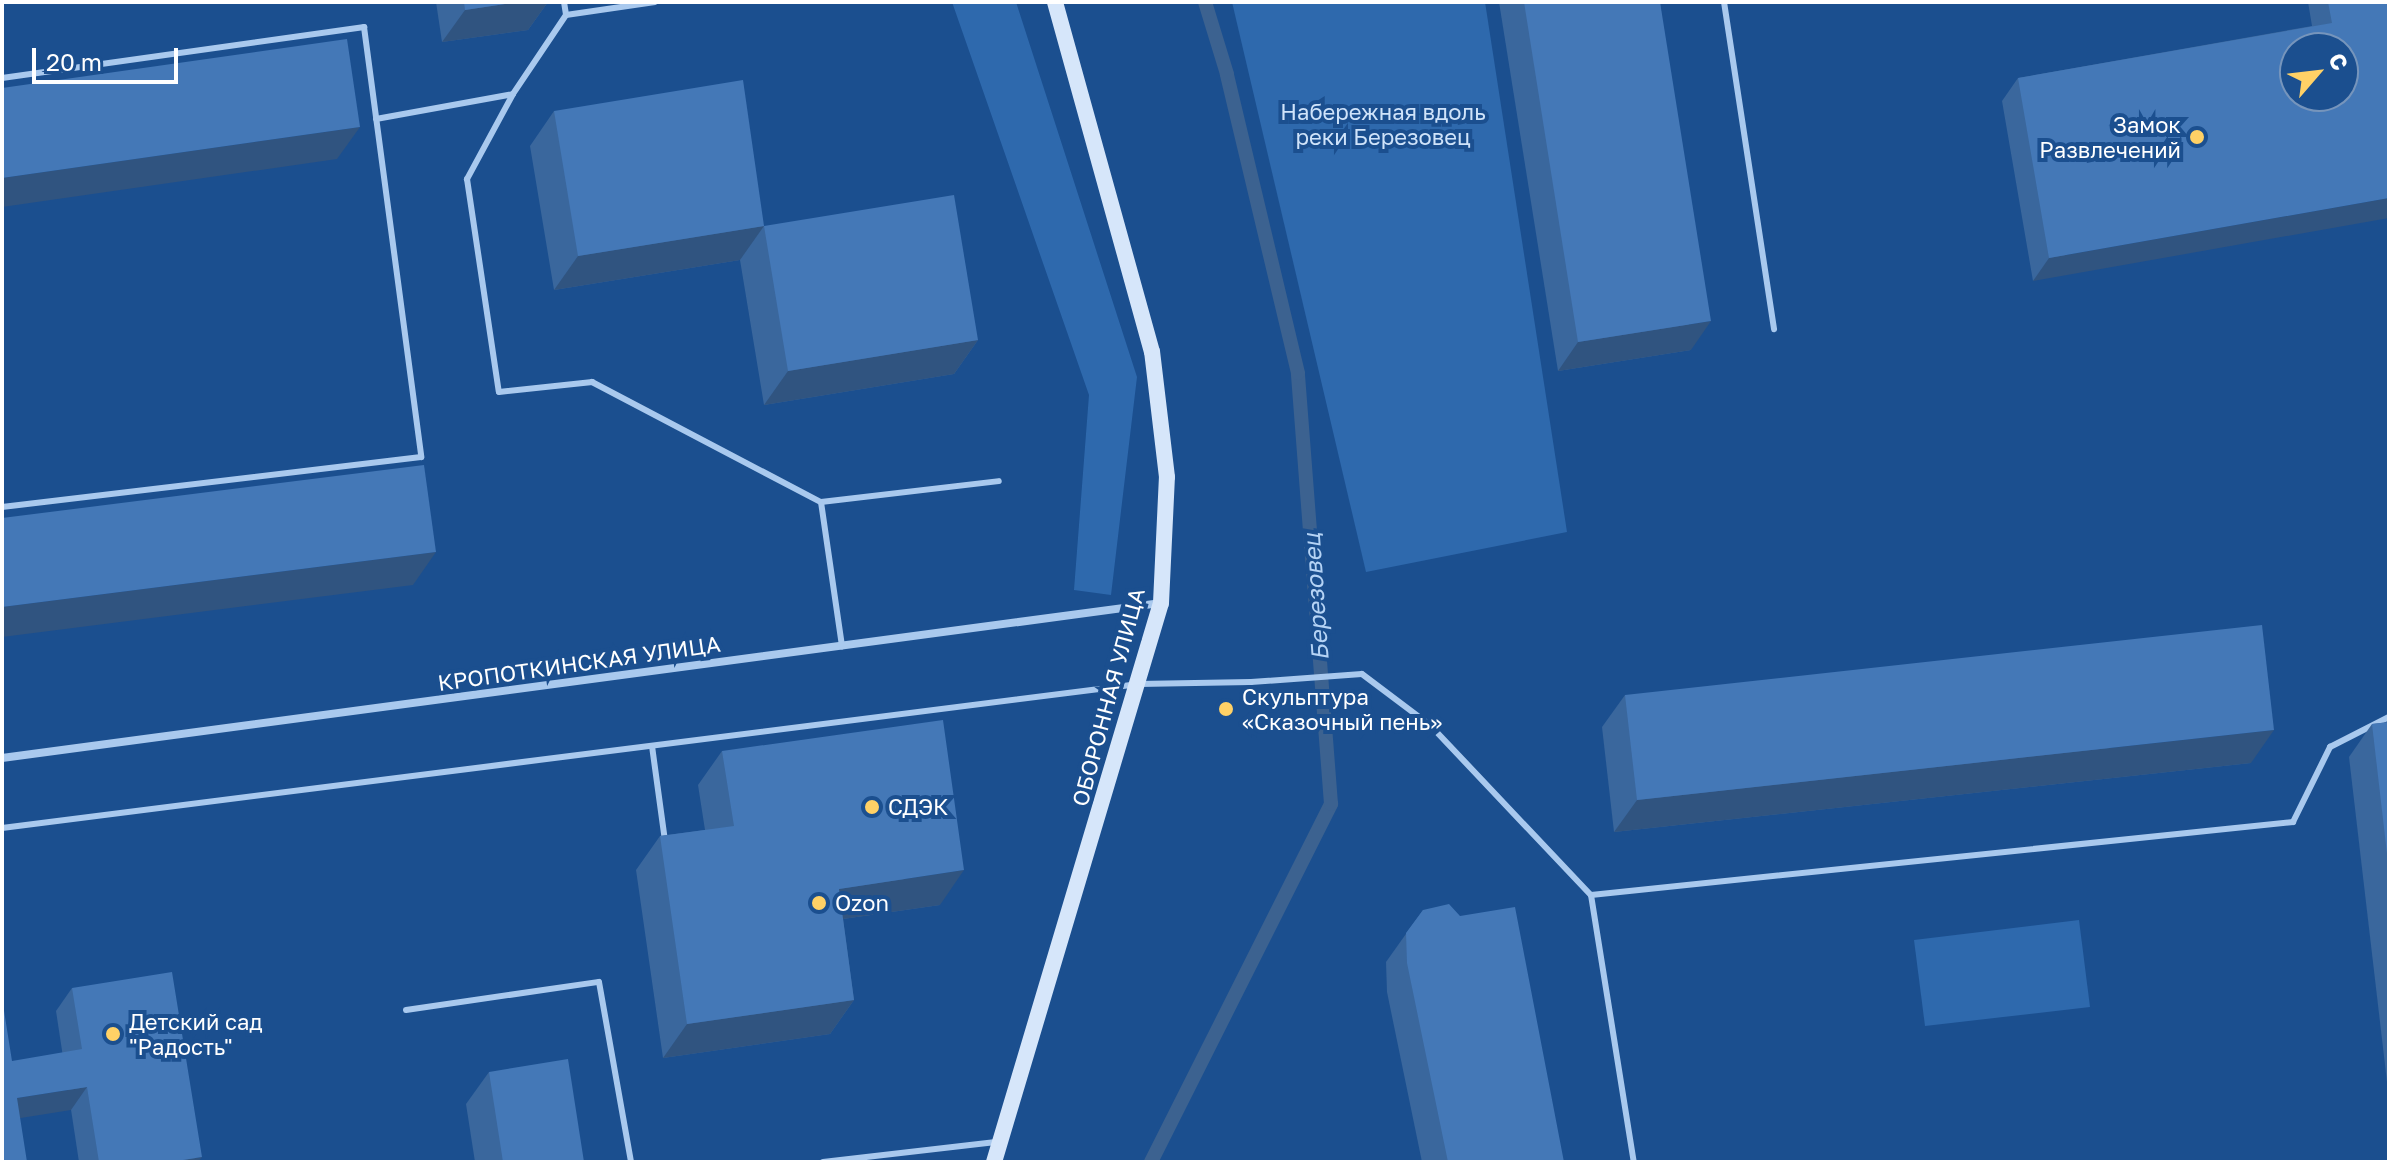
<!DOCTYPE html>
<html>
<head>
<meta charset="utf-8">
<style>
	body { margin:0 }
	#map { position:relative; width:2391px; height:1164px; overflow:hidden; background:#1b4f8f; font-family:"Golos Text",sans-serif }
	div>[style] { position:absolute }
	.green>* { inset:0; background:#2e69ad }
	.stream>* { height:14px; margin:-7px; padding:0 7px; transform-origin:7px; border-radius:7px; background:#3c6290 }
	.lane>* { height:6px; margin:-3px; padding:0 3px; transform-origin:3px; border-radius:3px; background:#a9c9ee }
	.street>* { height:8px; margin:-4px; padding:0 4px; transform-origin:4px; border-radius:4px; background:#a9c9ee }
	.secondary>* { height:16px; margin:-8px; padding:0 8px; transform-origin:8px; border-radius:8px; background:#d6e6fa }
	.wall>* { inset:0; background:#3a679d }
	.shaded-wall>* { inset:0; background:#305480 }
	.building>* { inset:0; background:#4478b7 }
	.dots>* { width:22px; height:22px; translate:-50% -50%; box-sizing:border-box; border:4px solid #1b4f8f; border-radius:50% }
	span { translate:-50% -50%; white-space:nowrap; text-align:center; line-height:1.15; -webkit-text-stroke:8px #1b4f8f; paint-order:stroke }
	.park-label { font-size:22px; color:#cfe3fa }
	.poi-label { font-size:22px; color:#fff }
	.right { translate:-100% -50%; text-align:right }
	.left { translate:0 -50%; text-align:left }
	.street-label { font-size:22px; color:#fff }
	.water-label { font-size:24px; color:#b5d3f5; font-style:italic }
	.frame { position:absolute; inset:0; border:4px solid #fff; pointer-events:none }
	.north { position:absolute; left:2279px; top:32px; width:80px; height:80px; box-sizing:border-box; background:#1b4f8f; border:2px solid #7695bc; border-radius:50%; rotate:62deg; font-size:22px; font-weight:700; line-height:32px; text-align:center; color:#fff }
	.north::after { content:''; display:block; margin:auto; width:28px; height:36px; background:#ffd166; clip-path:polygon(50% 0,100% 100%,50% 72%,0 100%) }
	.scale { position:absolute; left:32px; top:48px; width:146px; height:36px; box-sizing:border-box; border:4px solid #fff; border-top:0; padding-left:10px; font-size:24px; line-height:28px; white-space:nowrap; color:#fff; -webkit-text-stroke:6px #1b4f8f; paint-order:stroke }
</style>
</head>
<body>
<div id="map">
	<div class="green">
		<i style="clip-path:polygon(952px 2px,1016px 2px,1137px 377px,1111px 595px,1074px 590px,1089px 395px)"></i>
		<i style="clip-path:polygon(1232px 2px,1485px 2px,1567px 532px,1366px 572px)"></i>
		<i style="clip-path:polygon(2079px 920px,2090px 1007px,1925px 1026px,1914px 940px)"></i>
	</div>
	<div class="stream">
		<i style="left:1151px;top:1162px;width:401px;rotate:-63.3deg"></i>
		<i style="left:1331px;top:804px;width:432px;rotate:-94.4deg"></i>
		<i style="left:1298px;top:373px;width:307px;rotate:-103.4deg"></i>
		<i style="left:1227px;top:74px;width:75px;rotate:-107deg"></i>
	</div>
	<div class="lane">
		<i style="left:564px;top:2px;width:13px;rotate:81deg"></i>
		<i style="left:655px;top:2px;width:90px;rotate:171.7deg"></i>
		<i style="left:566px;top:15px;width:95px;rotate:123.9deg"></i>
		<i style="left:513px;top:94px;width:97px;rotate:118.4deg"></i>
		<i style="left:467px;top:179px;width:215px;rotate:81.5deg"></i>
		<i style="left:499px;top:392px;width:94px;rotate:-6.1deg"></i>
		<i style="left:592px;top:382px;width:259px;rotate:27.7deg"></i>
		<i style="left:821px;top:502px;width:179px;rotate:-6.7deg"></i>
		<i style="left:1724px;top:2px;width:331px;rotate:81.3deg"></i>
		<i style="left:2px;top:78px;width:366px;rotate:-8deg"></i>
		<i style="left:364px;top:27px;width:434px;rotate:82.4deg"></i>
		<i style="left:421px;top:457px;width:422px;rotate:173.2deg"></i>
		<i style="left:376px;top:119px;width:139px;rotate:-10.3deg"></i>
		<i style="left:821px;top:502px;width:146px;rotate:81.7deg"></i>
		<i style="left:652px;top:746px;width:96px;rotate:82.2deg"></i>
		<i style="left:2px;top:828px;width:1146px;rotate:-7.22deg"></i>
		<i style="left:1139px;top:684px;width:112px;rotate:-1deg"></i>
		<i style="left:1251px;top:682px;width:111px;rotate:-4.1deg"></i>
		<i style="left:1362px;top:674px;width:85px;rotate:36.9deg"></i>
		<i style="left:1430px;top:725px;width:234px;rotate:46.6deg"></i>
		<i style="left:1591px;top:895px;width:270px;rotate:80.9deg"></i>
		<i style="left:1591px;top:895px;width:706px;rotate:-5.94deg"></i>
		<i style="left:2293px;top:822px;width:84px;rotate:-63.7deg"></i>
		<i style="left:2330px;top:747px;width:66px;rotate:-27deg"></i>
		<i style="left:406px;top:1010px;width:195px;rotate:-8.3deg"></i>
		<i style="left:599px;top:982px;width:183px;rotate:79.9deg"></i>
		<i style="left:823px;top:1162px;width:174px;rotate:-6.6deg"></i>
	</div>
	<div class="street">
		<i style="left:2px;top:758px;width:1168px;rotate:-7.62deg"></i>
	</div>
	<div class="secondary">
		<i style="left:994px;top:1162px;width:583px;rotate:-73.37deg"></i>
		<i style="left:1161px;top:603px;width:126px;rotate:-87.3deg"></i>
		<i style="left:1167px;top:477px;width:126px;rotate:-96.8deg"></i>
		<i style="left:1152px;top:352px;width:363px;rotate:-105.5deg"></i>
	</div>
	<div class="wall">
		<i style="clip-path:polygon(436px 2px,548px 2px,528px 30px,442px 42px)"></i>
		<i style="clip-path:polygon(1499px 2px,1660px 2px,1691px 350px,1558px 371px)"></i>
		<i style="clip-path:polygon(2308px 2px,2389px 2px,2033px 281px,2002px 101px,2018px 78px,2312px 26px)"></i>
		<i style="clip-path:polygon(554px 111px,764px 226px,978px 340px,954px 374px,764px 405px,740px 260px,554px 290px,530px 146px)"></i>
		<i style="clip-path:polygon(1625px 695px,2251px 763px,1614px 832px,1602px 727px)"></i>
		<i style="clip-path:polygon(2389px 722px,2389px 1099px,2349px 757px,2372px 724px)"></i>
		<i style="clip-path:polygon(722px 751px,940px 905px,843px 919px,854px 1000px,830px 1034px,663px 1058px,636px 870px,660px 836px,705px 830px,698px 785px)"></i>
		<i style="clip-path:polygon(1423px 910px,1564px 1162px,1422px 1162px,1387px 992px,1386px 962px)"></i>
		<i style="clip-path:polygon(72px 988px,198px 1162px,79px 1162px,56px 1011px)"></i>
		<i style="clip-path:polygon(489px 1072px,584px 1162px,475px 1162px,466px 1104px)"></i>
	</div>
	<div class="shaded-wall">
		<i style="clip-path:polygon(519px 2px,548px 2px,528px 30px,442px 42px,465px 10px)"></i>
		<i style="clip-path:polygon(360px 127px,337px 159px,2px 207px,2px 178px)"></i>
		<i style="clip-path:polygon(2389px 198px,2389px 218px,2033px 281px,2049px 258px)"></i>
		<i style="clip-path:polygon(764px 226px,740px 260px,554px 290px,578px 256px)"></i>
		<i style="clip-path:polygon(1711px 321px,1691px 350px,1558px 371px,1578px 342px)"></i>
		<i style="clip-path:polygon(978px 340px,954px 374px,764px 405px,788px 371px)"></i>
		<i style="clip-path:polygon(436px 552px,413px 585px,2px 637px,2px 607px)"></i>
		<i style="clip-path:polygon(2274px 730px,2251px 763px,1614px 832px,1637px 800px)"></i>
		<i style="clip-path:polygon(964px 870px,940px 905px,815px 923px,839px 889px)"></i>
		<i style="clip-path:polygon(854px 1000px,830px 1034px,663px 1058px,687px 1024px)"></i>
		<i style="clip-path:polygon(87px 1087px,71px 1110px,2px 1121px,17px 1098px)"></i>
		<i style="clip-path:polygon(202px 1157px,198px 1162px,170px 1162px)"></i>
	</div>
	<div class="building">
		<i style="clip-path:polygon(464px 2px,519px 2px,465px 10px)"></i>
		<i style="clip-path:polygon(1524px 2px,1660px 2px,1711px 321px,1578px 342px)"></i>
		<i style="clip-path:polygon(evenodd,2328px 2px,2389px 2px,2389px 198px,2049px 258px,2018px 78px,2332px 23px,2328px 2px,2295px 48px,2343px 48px,2343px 96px,2295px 96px,2295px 48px)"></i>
		<i style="clip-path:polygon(347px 39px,360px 127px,2px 178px,2px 88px)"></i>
		<i style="clip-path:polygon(743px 80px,764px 226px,578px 256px,554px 111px)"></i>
		<i style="clip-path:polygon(954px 195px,978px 340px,788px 371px,764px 226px)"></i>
		<i style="clip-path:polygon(424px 465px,436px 552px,2px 607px,2px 518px)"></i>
		<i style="clip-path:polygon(2262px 625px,2274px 730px,1637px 800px,1625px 695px)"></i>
		<i style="clip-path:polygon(943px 720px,964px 870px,839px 889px,854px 1000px,687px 1024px,660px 836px,734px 826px,722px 751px)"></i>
		<i style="clip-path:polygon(2389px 722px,2389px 871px,2372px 724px)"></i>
		<i style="clip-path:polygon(1449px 904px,1460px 916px,1515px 907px,1564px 1162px,1448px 1162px,1407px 963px,1406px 933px,1423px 910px)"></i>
		<i style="clip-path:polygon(172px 972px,202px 1157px,170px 1162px,99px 1162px,87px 1087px,17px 1098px,27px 1162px,2px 1162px,2px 998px,12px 1061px,82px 1049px,72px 988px)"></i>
		<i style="clip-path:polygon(568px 1059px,584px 1162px,503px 1162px,489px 1072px)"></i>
	</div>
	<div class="dots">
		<i style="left:2197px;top:137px;background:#ffd166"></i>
		<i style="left:1226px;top:709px;background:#ffd166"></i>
		<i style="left:872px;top:807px;background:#ffd166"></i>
		<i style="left:819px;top:903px;background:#ffd166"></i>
		<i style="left:113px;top:1034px;background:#ffd166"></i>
	</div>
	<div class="park-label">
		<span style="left:1383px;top:124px">Набережная вдоль<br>реки Березовец</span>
	</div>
	<div class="poi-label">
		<span class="right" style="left:2181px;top:137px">Замок<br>Развлечений</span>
		<span class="left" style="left:1242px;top:709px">Скульптура<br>«Сказочный пень»</span>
		<span class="left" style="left:888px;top:807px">СДЭК</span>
		<span class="left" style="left:835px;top:903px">Ozon</span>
		<span class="left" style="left:129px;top:1034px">Детский сад<br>"Радость"</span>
	</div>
	<div class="street-label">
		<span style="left:579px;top:663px;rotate:-8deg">КРОПОТКИНСКАЯ УЛИЦА</span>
		<span style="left:1108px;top:697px;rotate:-75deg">ОБОРОННАЯ УЛИЦА</span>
	</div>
	<div class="water-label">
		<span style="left:1315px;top:597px;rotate:-94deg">Березовец</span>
	</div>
	<div class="frame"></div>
	<div class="north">С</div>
	<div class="scale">20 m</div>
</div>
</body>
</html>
